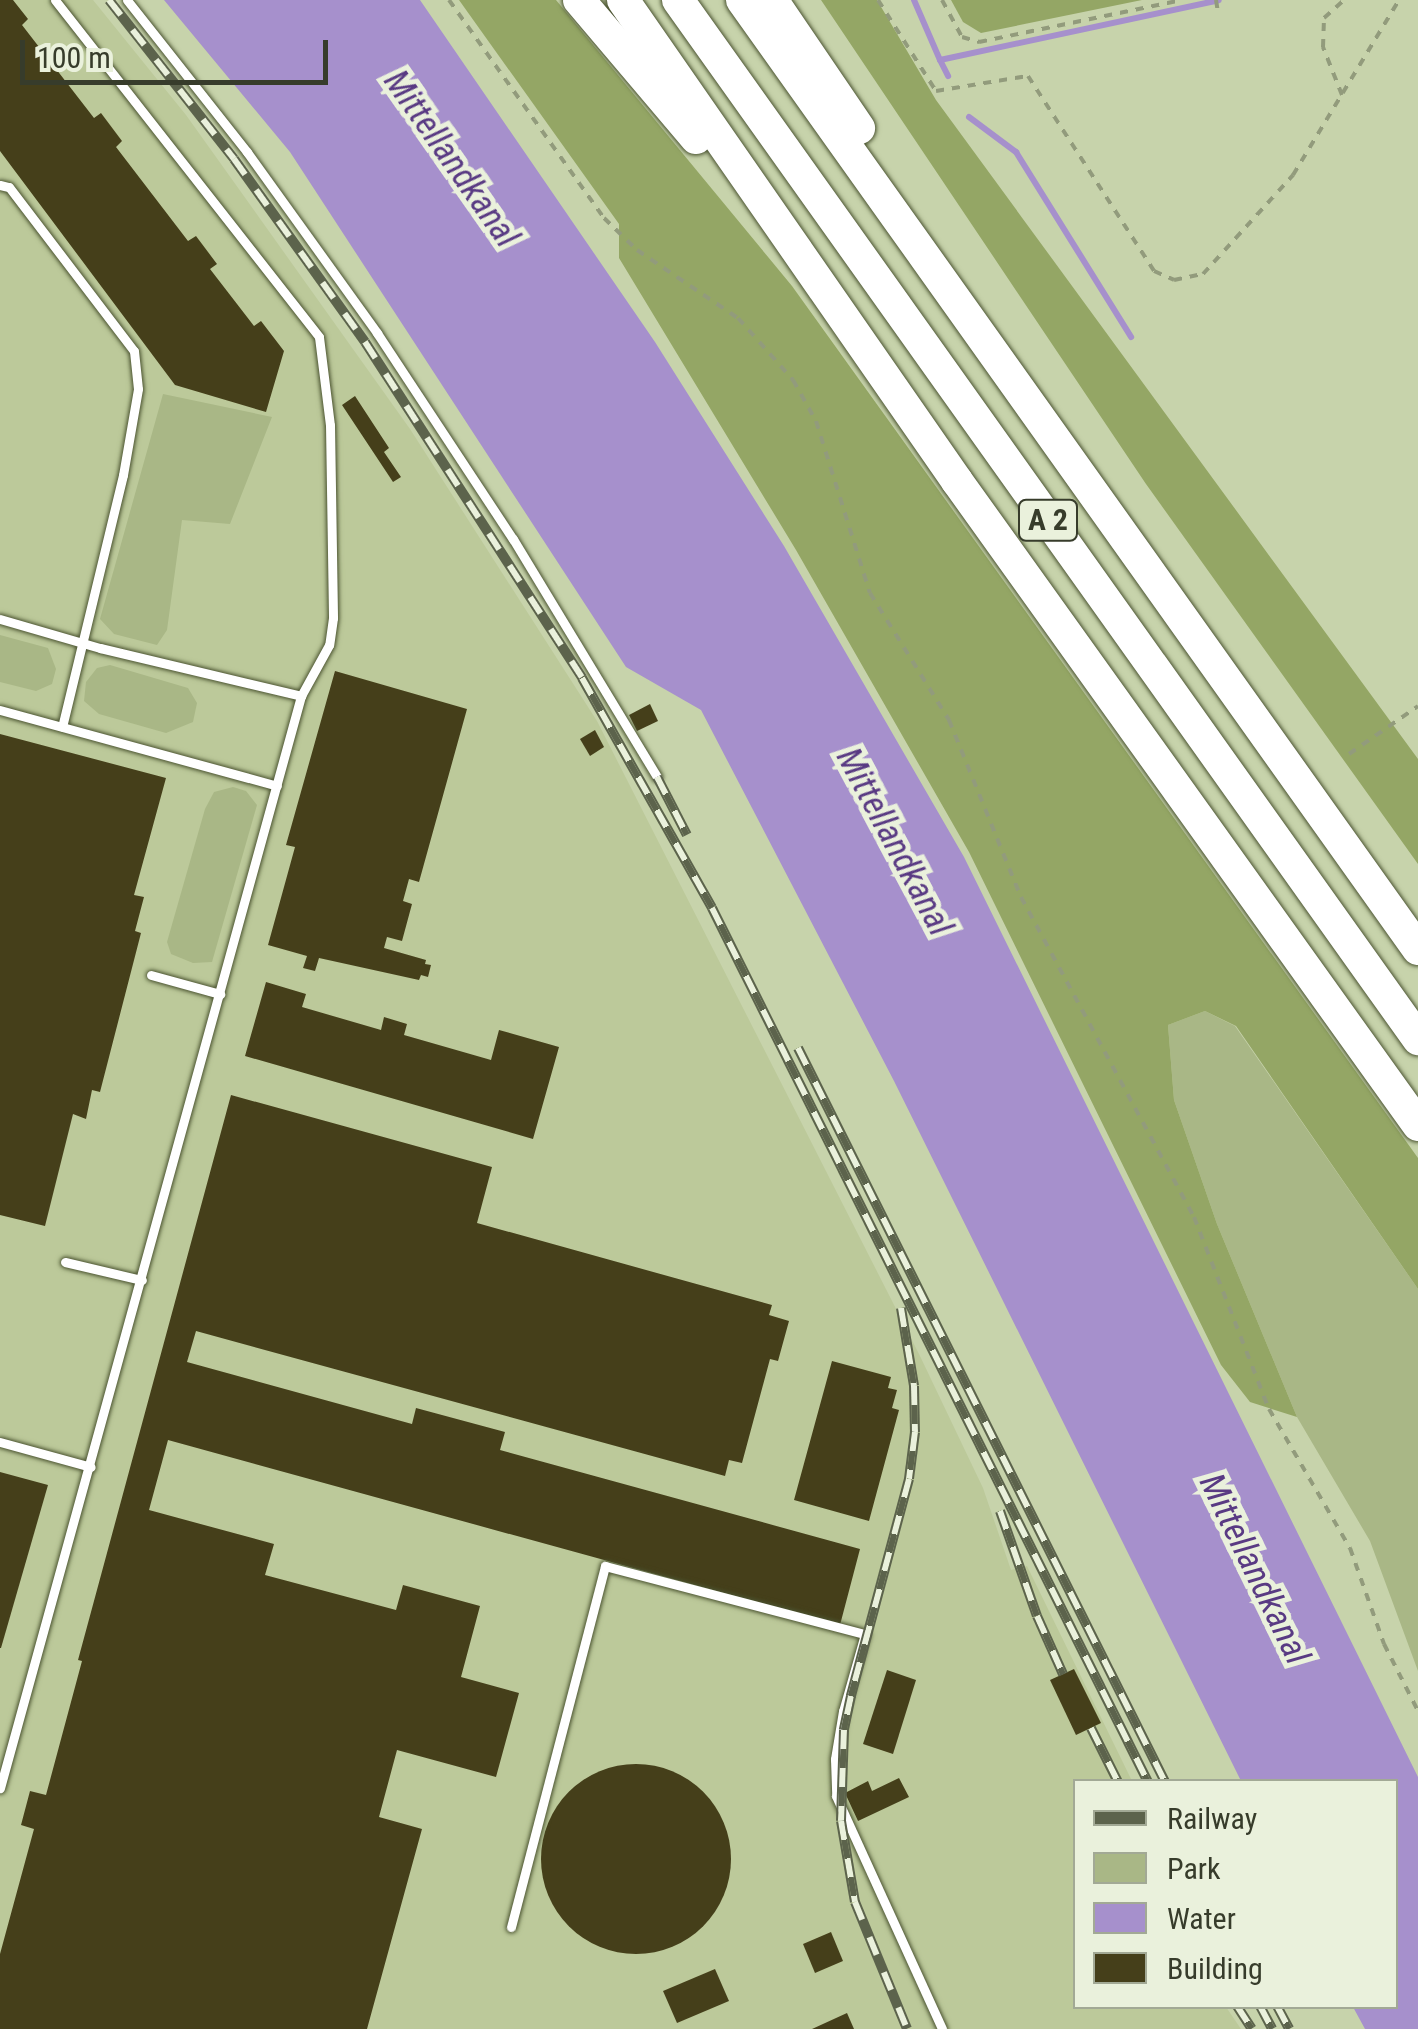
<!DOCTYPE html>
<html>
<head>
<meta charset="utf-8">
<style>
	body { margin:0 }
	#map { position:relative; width:1418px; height:2029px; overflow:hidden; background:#c7d3ab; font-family:"Roboto Condensed",sans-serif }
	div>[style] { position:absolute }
	.built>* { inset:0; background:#bcc99a }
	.green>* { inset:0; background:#a9b786 }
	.forest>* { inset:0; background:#94a665 }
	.water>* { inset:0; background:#a690cc }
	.stream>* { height:6px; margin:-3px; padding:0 3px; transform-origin:3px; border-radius:3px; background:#a690cc }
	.building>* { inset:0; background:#453f1a }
	.round { border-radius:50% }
	.path>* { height:4px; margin-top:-2px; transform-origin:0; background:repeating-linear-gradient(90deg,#929b7c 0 8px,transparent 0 16px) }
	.roads { filter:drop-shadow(0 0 2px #4b5431) drop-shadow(0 0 2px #4b5431) }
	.service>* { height:9px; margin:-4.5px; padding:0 4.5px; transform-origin:4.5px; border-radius:4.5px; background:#fff }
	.motorway>* { height:32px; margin:-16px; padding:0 16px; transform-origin:16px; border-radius:16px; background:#fff }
	.rail>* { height:10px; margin-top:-5px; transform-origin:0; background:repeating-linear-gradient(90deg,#eaf1dc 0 19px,#5c634c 0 38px); box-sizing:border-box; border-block:2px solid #5c634c }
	span { translate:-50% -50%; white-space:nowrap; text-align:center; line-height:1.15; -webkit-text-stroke:10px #eaf1dc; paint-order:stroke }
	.shield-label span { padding:2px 8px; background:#eaf1dc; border:2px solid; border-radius:8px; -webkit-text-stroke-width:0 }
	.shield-label { font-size:30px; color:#373c2b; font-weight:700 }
	.water-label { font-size:35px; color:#593a83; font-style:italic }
	.legend { position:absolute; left:1073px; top:1779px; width:325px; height:230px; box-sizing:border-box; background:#eaf1dc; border:2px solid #a2a995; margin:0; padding:12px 18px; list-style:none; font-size:30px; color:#373c2b }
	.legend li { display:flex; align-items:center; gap:20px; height:50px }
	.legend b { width:50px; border:2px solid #a2a995 }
	.scale { position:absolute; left:20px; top:40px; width:308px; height:45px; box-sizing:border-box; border:5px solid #373c2b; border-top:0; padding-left:12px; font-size:30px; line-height:35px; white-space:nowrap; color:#373c2b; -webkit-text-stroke:8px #eaf1dc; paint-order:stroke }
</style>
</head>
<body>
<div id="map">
	<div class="built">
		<i style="clip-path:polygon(0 0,93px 0,186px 115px,410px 429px,597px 721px,919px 1354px,983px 1488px,1011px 1570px,1027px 1566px,1132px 1781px,1076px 1782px,1076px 2006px,1226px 2007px,1241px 2029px,0 2029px)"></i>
	</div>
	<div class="green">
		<i style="clip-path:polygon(163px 394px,272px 417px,230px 524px,182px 520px,167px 630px,157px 645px,114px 634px,100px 619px)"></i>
		<i style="clip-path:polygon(0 635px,48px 648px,56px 669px,52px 684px,36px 691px,0 682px)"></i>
		<i style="clip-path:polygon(110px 665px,188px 688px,197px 703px,193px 722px,166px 733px,99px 714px,84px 701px,86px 682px,97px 668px)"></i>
		<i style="clip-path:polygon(233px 787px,246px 791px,257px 805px,212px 962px,193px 963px,171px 954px,167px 942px,205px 809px,214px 792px)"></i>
		<i style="clip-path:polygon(1205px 1011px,1235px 1026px,1418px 1289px,1418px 1671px,1370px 1541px,1297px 1417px,1217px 1224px,1174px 1100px,1168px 1025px)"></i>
	</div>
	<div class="forest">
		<i style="clip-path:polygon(459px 0,556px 0,792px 286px,1418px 1158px,1418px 1289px,1236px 1026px,1205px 1011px,1168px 1025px,1174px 1100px,1217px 1224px,1297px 1417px,1250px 1402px,1221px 1365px,969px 852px,796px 550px,619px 258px,619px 224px)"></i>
		<i style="clip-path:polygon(821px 0,877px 0,936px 100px,1418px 759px,1418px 864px,1146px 484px)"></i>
		<i style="clip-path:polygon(951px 0,1142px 0,981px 33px,963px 22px)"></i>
	</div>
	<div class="water">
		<i style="clip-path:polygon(164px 0,420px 0,655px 342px,784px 546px,964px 857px,1418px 1777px,1418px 2029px,1365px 2029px,1353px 2007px,1396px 2006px,1396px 1782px,1241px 1781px,894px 1081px,701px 710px,626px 667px,290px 152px)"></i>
	</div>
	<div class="stream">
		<i style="left:914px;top:0;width:65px;rotate:66.6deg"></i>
		<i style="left:940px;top:60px;width:285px;rotate:-12.1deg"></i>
		<i style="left:940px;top:60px;width:18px;rotate:63deg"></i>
		<i style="left:969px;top:117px;width:59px;rotate:36.7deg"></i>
		<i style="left:1016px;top:152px;width:218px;rotate:58.1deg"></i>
	</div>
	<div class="building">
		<i style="clip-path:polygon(0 0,13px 0,28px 19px,22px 25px,94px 118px,101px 113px,122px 141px,116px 147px,188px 241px,196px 236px,217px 264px,210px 269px,254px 326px,261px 321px,284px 351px,266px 412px,175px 385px,0 151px)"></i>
		<i style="clip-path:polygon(355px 396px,389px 448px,384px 452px,401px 477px,393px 482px,342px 405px)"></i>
		<i style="clip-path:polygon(335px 671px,467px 709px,419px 882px,409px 879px,403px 901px,412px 904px,402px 941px,387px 937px,384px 948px,426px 960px,425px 964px,431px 965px,428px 977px,421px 975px,419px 980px,319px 958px,315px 971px,303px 968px,307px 956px,268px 945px,295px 847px,286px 845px)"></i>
		<i style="clip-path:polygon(650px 704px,658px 721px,637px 731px,629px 715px)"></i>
		<i style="clip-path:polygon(595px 730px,604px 747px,590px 756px,580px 739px)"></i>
		<i style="clip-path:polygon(0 734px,166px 778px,134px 895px,144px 897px,135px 931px,141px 933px,100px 1092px,92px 1090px,86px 1119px,73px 1114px,45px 1226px,0 1215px)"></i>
		<i style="clip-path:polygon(266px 982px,306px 994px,302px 1007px,381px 1030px,384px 1017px,407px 1024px,404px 1035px,491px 1060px,499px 1030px,559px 1047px,533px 1139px,245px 1056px)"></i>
		<i style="clip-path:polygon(231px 1095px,492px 1167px,477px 1223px,772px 1305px,769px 1315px,789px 1321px,778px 1361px,770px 1359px,742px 1463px,729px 1460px,725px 1476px,196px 1331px,187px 1362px,412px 1424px,416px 1408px,505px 1432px,500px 1450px,860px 1549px,840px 1625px,168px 1440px,149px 1510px,274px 1544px,265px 1575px,396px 1610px,403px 1585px,480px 1606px,461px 1677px,519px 1693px,496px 1777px,397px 1750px,379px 1817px,422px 1829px,367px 2029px,0 2029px,0 1954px,34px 1829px,21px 1825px,30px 1791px,46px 1795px,82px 1661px,78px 1660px)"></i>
		<i style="clip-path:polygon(832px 1361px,891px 1377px,888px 1388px,897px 1390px,892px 1408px,899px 1410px,869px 1521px,794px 1500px)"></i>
		<i style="clip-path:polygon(0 1472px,48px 1485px,1px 1648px,0 1648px)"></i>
		<i style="clip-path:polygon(1074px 1669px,1101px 1723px,1076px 1735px,1050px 1680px)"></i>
		<i style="clip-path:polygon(887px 1670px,916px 1680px,893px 1754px,863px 1744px)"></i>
		<i class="round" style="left:541px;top:1764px;width:190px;height:190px"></i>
		<i style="clip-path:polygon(899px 1778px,909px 1797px,858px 1821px,845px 1793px,868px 1781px,872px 1791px)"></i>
		<i style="clip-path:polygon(831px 1932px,843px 1961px,815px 1973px,803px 1944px)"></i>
		<i style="clip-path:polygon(715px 1969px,729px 2001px,677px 2023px,663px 1991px)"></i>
		<i style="clip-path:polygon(847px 2013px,854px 2029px,812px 2029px)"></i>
	</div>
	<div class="path">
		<i style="left:449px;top:0;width:267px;rotate:54.6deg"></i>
		<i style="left:604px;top:218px;width:46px;rotate:44.1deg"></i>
		<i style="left:637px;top:250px;width:122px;rotate:34deg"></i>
		<i style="left:738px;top:318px;width:83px;rotate:48.4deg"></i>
		<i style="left:793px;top:380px;width:47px;rotate:60.7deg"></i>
		<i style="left:816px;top:421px;width:180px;rotate:72.6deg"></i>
		<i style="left:870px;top:593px;width:150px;rotate:58.1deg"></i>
		<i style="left:949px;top:720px;width:191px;rotate:67.9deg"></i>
		<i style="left:1021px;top:897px;width:364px;rotate:61.6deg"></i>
		<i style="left:1194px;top:1217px;width:206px;rotate:68.7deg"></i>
		<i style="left:1269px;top:1409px;width:161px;rotate:59.8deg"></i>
		<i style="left:1350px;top:1548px;width:102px;rotate:70.5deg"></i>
		<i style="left:1384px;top:1644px;width:75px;rotate:63.1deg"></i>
		<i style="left:878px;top:0;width:108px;rotate:57.5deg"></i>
		<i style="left:936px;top:91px;width:93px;rotate:-9.3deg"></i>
		<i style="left:1028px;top:76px;width:232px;rotate:57.1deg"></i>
		<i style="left:1154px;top:271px;width:22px;rotate:24deg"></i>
		<i style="left:1174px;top:280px;width:30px;rotate:-12deg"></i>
		<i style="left:1203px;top:274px;width:134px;rotate:-47.7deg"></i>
		<i style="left:1293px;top:175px;width:205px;rotate:-58.8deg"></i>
		<i style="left:942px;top:0;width:42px;rotate:61.6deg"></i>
		<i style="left:962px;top:37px;width:18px;rotate:16deg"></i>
		<i style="left:979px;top:42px;width:206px;rotate:-11.7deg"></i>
		<i style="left:1216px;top:0;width:13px;rotate:81deg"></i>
		<i style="left:1342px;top:95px;width:52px;rotate:-111.6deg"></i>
		<i style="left:1323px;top:47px;width:29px;rotate:-88deg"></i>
		<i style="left:1324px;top:18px;width:27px;rotate:-42deg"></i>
		<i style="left:1349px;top:754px;width:84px;rotate:-34.8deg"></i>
	</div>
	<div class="roads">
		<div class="service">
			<i style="left:55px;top:0;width:428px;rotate:51.9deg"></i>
			<i style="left:319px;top:337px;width:89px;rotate:82.9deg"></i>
			<i style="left:330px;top:425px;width:193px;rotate:89.1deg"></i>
			<i style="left:333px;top:618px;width:27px;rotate:98deg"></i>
			<i style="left:329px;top:645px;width:58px;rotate:118.8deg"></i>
			<i style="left:127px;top:0;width:194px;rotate:51.7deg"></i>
			<i style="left:247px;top:152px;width:223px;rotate:54.3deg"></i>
			<i style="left:377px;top:333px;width:247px;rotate:56.6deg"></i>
			<i style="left:513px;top:539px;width:278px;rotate:58.8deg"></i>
			<i style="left:0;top:185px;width:9px;rotate:13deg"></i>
			<i style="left:9px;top:187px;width:206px;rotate:52.7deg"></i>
			<i style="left:134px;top:351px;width:38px;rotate:84deg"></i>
			<i style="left:138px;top:389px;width:87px;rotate:99.9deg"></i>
			<i style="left:123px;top:475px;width:259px;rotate:103.6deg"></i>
			<i style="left:0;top:619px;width:104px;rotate:16.2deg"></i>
			<i style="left:100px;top:648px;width:207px;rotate:13.4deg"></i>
			<i style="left:301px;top:696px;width:1133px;rotate:105.41deg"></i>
			<i style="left:0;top:710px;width:287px;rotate:15.3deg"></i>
			<i style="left:151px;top:975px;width:72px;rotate:15.4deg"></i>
			<i style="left:65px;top:1262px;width:79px;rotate:13.2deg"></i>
			<i style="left:0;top:1442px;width:94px;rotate:15.4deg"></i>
			<i style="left:511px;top:1927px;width:373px;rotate:-75.4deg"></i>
			<i style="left:605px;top:1566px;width:269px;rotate:14.7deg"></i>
			<i style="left:865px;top:1634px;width:80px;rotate:105.9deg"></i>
			<i style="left:843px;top:1711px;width:49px;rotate:99.5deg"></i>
			<i style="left:835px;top:1759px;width:37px;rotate:88deg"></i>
			<i style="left:836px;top:1796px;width:256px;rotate:65.5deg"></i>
		</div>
		<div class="motorway">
			<i style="left:579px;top:0;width:181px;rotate:49.7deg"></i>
			<i style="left:623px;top:0;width:586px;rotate:55.22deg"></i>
			<i style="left:957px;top:481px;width:792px;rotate:54.4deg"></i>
			<i style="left:678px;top:0;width:1276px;rotate:54.54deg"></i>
			<i style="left:742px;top:0;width:1165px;rotate:54.54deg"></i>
			<i style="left:772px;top:0;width:155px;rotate:55.8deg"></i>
		</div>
	</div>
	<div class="rail">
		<i style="left:109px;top:0;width:202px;rotate:51.8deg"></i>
		<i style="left:234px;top:159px;width:225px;rotate:54.4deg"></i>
		<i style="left:365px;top:342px;width:400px;rotate:57.1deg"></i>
		<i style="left:582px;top:678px;width:264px;rotate:60.5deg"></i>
		<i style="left:712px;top:908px;width:977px;rotate:63.49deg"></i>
		<i style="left:657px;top:777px;width:65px;rotate:62.7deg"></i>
		<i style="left:798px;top:1048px;width:821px;rotate:63.43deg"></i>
		<i style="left:901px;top:1308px;width:79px;rotate:80.5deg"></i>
		<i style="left:914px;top:1386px;width:46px;rotate:88.8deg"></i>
		<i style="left:915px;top:1432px;width:47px;rotate:97.3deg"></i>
		<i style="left:909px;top:1479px;width:225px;rotate:105deg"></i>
		<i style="left:851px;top:1696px;width:35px;rotate:102deg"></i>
		<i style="left:844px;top:1730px;width:91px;rotate:91.9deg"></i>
		<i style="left:841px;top:1821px;width:82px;rotate:80.2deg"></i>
		<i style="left:855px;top:1902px;width:137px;rotate:67.7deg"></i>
		<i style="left:1000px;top:1511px;width:111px;rotate:70.6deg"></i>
		<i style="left:1037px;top:1616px;width:64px;rotate:65.9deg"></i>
		<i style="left:1091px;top:1728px;width:60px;rotate:63.4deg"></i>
		<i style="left:1237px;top:2006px;width:27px;rotate:57deg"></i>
		<i style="left:1260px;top:2006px;width:26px;rotate:62deg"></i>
		<i style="left:1277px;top:2006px;width:26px;rotate:62deg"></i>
	</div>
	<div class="shield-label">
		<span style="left:1048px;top:520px">A 2</span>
	</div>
	<div class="water-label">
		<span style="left:451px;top:159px;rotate:55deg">Mittellandkanal</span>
		<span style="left:894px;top:842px;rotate:62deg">Mittellandkanal</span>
		<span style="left:1254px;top:1569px;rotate:64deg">Mittellandkanal</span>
	</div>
	<ul class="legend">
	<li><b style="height:12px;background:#5c634c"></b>Railway</li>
	<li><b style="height:28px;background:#a9b786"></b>Park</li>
	<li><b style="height:28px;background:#a690cc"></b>Water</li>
	<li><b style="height:28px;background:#453f1a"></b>Building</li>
	</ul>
	<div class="scale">100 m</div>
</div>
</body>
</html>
